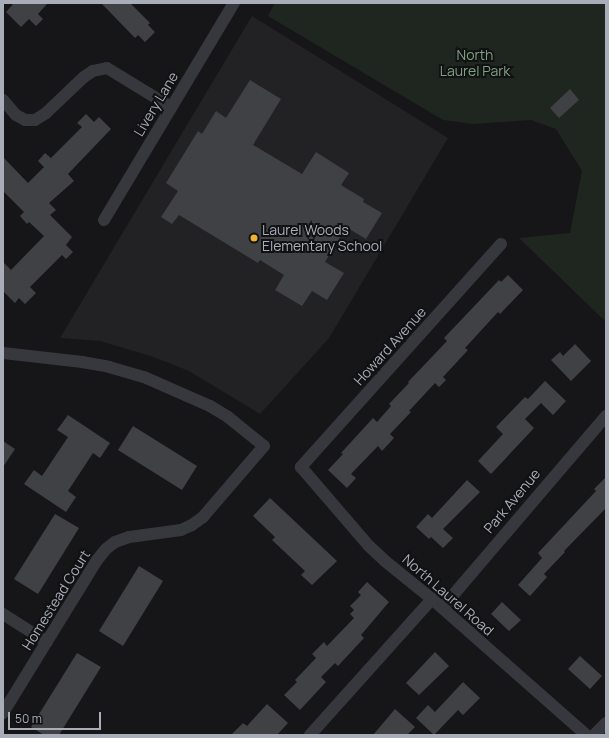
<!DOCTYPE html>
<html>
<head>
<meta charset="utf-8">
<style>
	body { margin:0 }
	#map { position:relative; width:609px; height:738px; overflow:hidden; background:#161618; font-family:Manrope,sans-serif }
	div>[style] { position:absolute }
	.built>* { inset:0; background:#222225 }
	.green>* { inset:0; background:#1e261f }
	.building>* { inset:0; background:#404145 }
	.minor>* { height:12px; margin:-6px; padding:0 6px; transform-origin:6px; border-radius:6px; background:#37383d }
	.dots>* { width:11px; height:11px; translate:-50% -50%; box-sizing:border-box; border:2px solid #111113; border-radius:50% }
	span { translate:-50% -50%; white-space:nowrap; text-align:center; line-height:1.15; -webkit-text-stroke:4px #111113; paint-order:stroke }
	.park-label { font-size:14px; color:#7fa381 }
	.street-label { font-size:14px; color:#a8adb8 }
	.poi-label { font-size:14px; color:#a8adb8 }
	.left { translate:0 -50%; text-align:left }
	.frame { position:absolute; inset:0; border:4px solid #a8adb8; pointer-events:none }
	.scale { position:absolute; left:8px; top:712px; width:93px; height:18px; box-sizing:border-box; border:2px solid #a8adb8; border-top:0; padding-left:5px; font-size:12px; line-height:14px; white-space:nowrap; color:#a8adb8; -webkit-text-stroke:3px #111113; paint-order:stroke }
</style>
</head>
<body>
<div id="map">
	<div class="built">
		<i style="clip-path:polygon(252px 16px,448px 138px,329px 338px,260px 414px,189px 371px,151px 356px,100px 341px,60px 338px)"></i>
	</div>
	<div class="green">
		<i style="clip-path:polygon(275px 3px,606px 3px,606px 322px,519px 238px,570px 233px,582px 171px,556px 129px,531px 120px,473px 124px,443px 120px,268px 16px)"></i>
	</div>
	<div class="building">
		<i style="clip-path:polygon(14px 3px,48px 3px,38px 14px,43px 19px,36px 26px,29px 19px,21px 27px,6px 12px)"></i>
		<i style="clip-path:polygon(101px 3px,130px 3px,150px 23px,148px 25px,155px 32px,145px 42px,138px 35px,135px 38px)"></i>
		<i style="clip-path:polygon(250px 80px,281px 99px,253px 145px,302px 174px,316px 152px,349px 173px,341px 185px,364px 199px,363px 202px,382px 213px,366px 239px,346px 227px,325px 262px,344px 273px,327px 300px,312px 291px,302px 306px,275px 290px,284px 275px,260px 260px,258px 263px,179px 215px,172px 224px,161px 217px,178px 191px,166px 183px,198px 131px,202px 134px,216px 111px,226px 118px)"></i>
		<i style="clip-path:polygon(570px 89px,579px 100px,559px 118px,550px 108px)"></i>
		<i style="clip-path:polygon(86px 114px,94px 122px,99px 117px,111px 129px,68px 174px,74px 181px,49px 203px,56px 210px,50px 215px,72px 237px,66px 245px,73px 252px,66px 259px,62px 255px,30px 287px,36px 293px,25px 304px,19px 298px,15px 303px,3px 291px,3px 262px,11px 270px,44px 236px,29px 222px,27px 224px,20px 216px,24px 212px,3px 191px,3px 157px,28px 183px,44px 167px,38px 161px,45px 153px,51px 158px,82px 127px,77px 123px)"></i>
		<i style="clip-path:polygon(508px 275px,523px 290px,500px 314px,498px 312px,465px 348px,468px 350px,443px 377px,446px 380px,439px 387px,435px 383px,409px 411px,411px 412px,390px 434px,394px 438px,382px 451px,378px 446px,351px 474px,356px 478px,347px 488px,328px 470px,343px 454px,341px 453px,373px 418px,377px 422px,391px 406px,389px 404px,409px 383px,408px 382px,447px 341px,444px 338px,499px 280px,501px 282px)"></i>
		<i style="clip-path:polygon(575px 344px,591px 361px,571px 381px,551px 360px,560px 352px,563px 356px)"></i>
		<i style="clip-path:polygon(545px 381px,566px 401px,553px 415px,541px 403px,525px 419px,534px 428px,491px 474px,478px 461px,503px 434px,496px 427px,525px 397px,528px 399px)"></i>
		<i style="clip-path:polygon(68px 415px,110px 443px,100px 458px,93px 453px,68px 491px,76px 497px,66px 512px,24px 484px,34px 470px,42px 476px,68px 437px,57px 430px)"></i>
		<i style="clip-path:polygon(133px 426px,197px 466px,182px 490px,118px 450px)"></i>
		<i style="clip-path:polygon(3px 441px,15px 449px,3px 467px)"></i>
		<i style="clip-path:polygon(606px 477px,606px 508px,564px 551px,565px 552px,544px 574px,547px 577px,530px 596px,518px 585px,542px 558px,538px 553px,596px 491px,594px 489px)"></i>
		<i style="clip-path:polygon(467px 480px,480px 492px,443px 529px,453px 538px,443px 548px,431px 537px,429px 539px,416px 527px,428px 514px,432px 518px)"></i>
		<i style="clip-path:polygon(270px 498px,337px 561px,312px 585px,301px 575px,305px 571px,272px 540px,275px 537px,253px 516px)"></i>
		<i style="clip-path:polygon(55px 514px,79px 528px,38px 594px,14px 579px)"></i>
		<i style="clip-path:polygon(139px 566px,163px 581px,123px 646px,99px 631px)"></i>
		<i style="clip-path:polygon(367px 582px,389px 602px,361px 635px,364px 638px,338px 666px,335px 663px,321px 677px,326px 682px,300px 710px,284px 695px,297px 682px,295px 680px,316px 658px,312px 654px,324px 642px,327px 646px,354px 618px,350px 614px,354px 610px,350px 606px,361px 595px,358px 592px)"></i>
		<i style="clip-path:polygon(502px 602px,521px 620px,509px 631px,491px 614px)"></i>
		<i style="clip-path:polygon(435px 652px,449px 666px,419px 695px,406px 683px)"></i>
		<i style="clip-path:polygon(77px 653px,101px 667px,59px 735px,44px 735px,31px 727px)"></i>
		<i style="clip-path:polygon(580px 656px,602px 676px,590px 689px,568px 669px)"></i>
		<i style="clip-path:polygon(463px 682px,480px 698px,463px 715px,458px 710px,434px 735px,416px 718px,428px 705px,435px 712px)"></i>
		<i style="clip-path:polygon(267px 704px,288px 723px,277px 735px,231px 735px,243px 723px,247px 726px)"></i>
		<i style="clip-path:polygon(395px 709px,415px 727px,407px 735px,373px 735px)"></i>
	</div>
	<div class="minor">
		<i style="left:3px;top:100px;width:20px;rotate:49deg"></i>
		<i style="left:16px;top:115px;width:10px;rotate:29deg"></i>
		<i style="left:25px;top:120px;width:10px"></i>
		<i style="left:35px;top:120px;width:13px;rotate:-32deg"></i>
		<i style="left:46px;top:113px;width:52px;rotate:-43.5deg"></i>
		<i style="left:84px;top:77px;width:11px;rotate:-34deg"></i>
		<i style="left:93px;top:71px;width:14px;rotate:-12deg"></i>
		<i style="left:107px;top:68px;width:75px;rotate:31.4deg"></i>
		<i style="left:104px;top:220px;width:253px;rotate:-59.1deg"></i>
		<i style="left:501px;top:244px;width:300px;rotate:131.9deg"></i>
		<i style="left:301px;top:467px;width:104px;rotate:49.3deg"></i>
		<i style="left:369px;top:546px;width:22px;rotate:43deg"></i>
		<i style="left:385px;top:561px;width:60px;rotate:39deg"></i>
		<i style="left:432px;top:599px;width:205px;rotate:41.4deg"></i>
		<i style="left:3px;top:353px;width:80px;rotate:6.5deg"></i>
		<i style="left:82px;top:362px;width:27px;rotate:10deg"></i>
		<i style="left:109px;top:367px;width:36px;rotate:16deg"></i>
		<i style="left:144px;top:377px;width:72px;rotate:23.7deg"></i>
		<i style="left:210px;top:406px;width:21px;rotate:31deg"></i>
		<i style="left:228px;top:417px;width:46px;rotate:38.9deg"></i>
		<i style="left:264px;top:446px;width:94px;rotate:130.7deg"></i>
		<i style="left:203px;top:517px;width:14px;rotate:144deg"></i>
		<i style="left:192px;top:525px;width:12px;rotate:156deg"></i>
		<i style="left:181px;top:530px;width:52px;rotate:172.3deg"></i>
		<i style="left:129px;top:537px;width:15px;rotate:160deg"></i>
		<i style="left:115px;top:542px;width:11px;rotate:142deg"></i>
		<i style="left:106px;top:549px;width:14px;rotate:129deg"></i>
		<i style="left:97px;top:560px;width:180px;rotate:121.6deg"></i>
		<i style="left:442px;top:608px;width:253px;rotate:-49.5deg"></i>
		<i style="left:3px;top:614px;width:52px;rotate:32.5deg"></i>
		<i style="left:310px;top:735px;width:183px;rotate:-48.1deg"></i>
		<i style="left:594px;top:735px;width:17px;rotate:-45deg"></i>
	</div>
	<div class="dots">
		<i style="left:254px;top:238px;background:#f2b134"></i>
	</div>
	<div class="park-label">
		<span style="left:475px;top:63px">North<br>Laurel Park</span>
	</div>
	<div class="street-label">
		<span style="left:156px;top:104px;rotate:-59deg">Livery Lane</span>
		<span style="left:390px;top:346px;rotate:-48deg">Howard Avenue</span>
		<span style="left:512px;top:501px;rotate:-50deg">Park Avenue</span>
		<span style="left:448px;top:595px;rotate:41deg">North Laurel Road</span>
		<span style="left:56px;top:600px;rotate:-58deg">Homestead Court</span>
	</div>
	<div class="poi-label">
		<span class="left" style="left:262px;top:238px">Laurel Woods<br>Elementary School</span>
	</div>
	<div class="frame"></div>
	<div class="scale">50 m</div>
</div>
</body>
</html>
